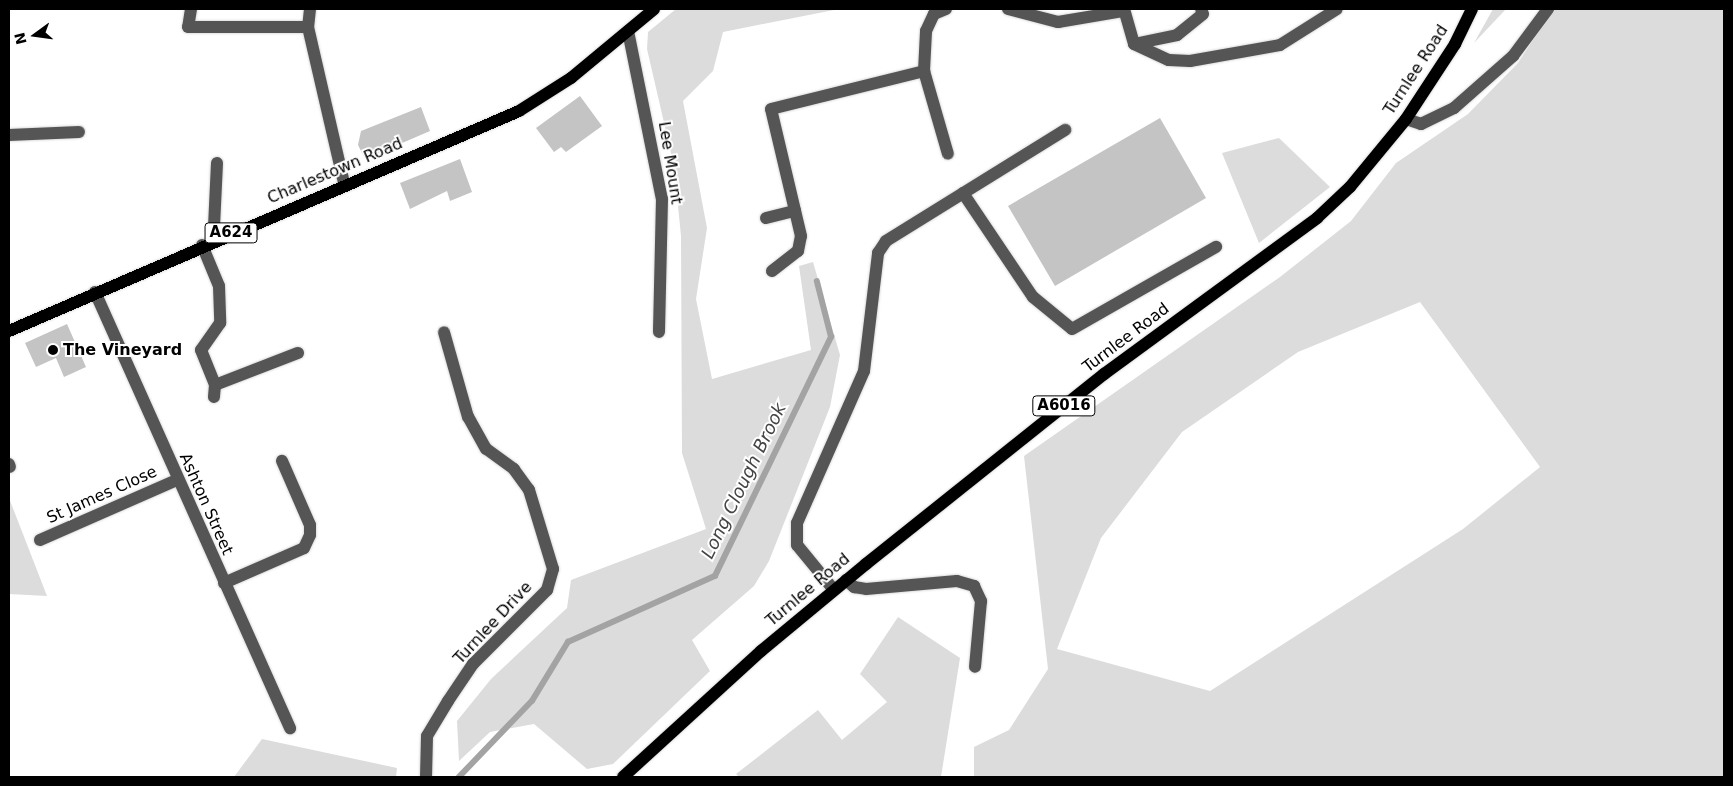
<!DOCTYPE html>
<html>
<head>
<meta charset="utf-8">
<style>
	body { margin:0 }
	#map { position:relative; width:1733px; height:786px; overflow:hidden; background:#fff; font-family:"DejaVu Sans",sans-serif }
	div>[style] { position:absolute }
	.green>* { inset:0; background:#dcdcdc }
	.stream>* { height:5.5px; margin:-2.75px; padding:0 2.75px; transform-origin:2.75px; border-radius:2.75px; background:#a3a3a3 }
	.building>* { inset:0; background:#c4c4c4 }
	.roads { filter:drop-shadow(0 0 1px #dbdbdb) drop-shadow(0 0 1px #dbdbdb) }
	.minor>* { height:12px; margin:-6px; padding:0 6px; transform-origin:6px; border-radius:6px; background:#555 }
	.major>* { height:12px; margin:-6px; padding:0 6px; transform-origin:6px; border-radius:6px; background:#000 }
	.dots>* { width:14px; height:14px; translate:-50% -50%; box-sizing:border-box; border:2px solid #fff; border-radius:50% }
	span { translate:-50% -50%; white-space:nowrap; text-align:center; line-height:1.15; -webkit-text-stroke:4px #fff; paint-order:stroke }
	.shield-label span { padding:1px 4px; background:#fff; border:1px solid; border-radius:4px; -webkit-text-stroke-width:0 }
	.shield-label { font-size:15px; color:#000; font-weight:700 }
	.street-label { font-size:16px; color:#000 }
	.poi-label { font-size:16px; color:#000; font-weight:700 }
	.left { translate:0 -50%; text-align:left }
	.water-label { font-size:18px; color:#444; font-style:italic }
	.frame { position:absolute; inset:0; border:10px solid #000; pointer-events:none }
	.north { position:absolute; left:10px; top:10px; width:50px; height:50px; -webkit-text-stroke:4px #fff; paint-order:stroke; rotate:256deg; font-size:14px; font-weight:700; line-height:20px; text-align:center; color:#000 }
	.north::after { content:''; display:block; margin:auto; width:18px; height:22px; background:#000; clip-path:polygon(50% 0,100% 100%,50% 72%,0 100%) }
</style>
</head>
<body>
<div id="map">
	<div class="green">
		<i style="clip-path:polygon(676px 9px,839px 9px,723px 32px,713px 71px,683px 101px,707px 228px,696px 299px,712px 379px,811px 350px,799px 266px,813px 262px,840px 355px,830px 407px,769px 561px,754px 586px,692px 640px,710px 671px,613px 764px,587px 769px,534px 724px,490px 732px,459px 761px,457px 721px,491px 679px,567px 608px,571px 580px,706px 529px,682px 453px,681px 236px,674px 166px,647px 49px,648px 32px)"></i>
		<i style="clip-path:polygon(1493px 9px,1506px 9px,1474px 43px)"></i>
		<i style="clip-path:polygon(evenodd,1553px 9px,1724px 9px,1724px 777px,974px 777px,974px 747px,1009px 730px,1048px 669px,1024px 456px,1280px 277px,1351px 221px,1396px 163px,1468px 114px,1518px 63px,1553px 9px,1420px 302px,1540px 467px,1463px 529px,1210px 691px,1057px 649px,1101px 538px,1182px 432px,1298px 352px,1420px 302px)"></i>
		<i style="clip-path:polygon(1279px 138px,1330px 187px,1259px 243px,1222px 153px)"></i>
		<i style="clip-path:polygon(9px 498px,47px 596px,9px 594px)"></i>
		<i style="clip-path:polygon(898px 617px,960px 658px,941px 777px,739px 777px,736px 774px,818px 710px,842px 740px,887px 702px,860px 674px)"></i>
		<i style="clip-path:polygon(262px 739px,397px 768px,396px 777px,234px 777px)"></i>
	</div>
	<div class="stream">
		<i style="left:459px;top:777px;width:105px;rotate:-46.2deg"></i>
		<i style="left:532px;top:701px;width:69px;rotate:-58.6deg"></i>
		<i style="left:568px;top:642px;width:161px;rotate:-24.2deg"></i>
		<i style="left:715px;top:576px;width:266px;rotate:-64.1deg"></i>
		<i style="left:831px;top:337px;width:57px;rotate:-104.3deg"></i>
	</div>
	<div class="building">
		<i style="clip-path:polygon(580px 96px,602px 126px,566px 152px,561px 147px,554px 152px,536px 128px)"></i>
		<i style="clip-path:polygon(421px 107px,430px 131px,365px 159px,358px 145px,361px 131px)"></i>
		<i style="clip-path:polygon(1160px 118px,1206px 198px,1055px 286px,1008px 206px)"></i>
		<i style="clip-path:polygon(460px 159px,472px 192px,450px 201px,447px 191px,410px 209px,400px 183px)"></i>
		<i style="clip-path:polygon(67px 324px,86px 367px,64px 377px,56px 358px,36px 367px,25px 343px)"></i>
	</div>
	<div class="roads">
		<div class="minor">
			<i style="left:191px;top:9px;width:18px;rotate:99deg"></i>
			<i style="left:188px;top:27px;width:120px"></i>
			<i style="left:310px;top:9px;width:18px;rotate:96deg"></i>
			<i style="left:308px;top:27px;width:160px;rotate:77deg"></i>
			<i style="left:1008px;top:9px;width:52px;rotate:14.6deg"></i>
			<i style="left:1058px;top:22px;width:67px;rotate:-9.5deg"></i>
			<i style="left:1124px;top:9px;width:36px;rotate:74deg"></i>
			<i style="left:1134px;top:44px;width:38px;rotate:25deg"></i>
			<i style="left:1169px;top:60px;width:21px;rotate:3deg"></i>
			<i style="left:1190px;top:61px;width:91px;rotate:-10.1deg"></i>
			<i style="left:1280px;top:45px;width:67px;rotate:-32.3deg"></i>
			<i style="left:628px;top:31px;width:171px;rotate:78.6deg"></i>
			<i style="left:662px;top:199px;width:133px;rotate:91.3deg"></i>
			<i style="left:1134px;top:44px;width:44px;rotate:-11.8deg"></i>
			<i style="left:1177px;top:35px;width:33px;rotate:-39deg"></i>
			<i style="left:1203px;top:14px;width:5px;rotate:-112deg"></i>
			<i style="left:924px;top:71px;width:86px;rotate:73.9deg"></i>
			<i style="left:1406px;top:119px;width:16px;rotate:18deg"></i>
			<i style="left:1421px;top:124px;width:37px;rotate:-26deg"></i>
			<i style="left:1454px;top:108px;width:79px;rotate:-41.4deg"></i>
			<i style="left:1513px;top:56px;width:59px;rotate:-53.3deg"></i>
			<i style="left:9px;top:135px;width:70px;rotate:-2.5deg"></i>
			<i style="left:217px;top:163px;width:64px;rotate:92.7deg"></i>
			<i style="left:214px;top:227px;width:13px;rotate:72deg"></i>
			<i style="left:963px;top:193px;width:125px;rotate:56.1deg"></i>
			<i style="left:1033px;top:297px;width:50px;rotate:39.4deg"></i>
			<i style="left:1072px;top:329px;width:166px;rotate:-29.7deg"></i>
			<i style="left:766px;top:218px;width:30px;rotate:-14deg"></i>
			<i style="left:202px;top:245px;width:44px;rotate:67.5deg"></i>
			<i style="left:219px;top:286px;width:37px;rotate:88deg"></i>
			<i style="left:220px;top:323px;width:33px;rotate:125deg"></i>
			<i style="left:201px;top:350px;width:38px;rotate:68deg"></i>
			<i style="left:215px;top:385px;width:12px;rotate:95deg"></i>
			<i style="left:772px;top:271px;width:33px;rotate:-38deg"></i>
			<i style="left:798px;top:251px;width:15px;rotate:-79deg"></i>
			<i style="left:801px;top:236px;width:130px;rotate:-103.3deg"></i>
			<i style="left:771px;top:109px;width:158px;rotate:-13.9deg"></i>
			<i style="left:924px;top:71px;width:40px;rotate:-87.1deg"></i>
			<i style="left:926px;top:31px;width:19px;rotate:-65deg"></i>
			<i style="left:934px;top:14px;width:13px;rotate:-23deg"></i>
			<i style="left:95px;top:292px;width:478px;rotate:65.9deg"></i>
			<i style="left:215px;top:385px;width:89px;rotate:-21.1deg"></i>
			<i style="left:9px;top:464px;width:3px;rotate:72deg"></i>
			<i style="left:40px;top:540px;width:150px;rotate:-23.7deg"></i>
			<i style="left:846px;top:580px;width:11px;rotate:41deg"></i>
			<i style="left:854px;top:587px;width:12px;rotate:9deg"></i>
			<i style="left:866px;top:589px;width:91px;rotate:-5deg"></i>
			<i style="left:957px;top:581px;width:18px;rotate:16deg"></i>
			<i style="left:974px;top:586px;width:17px;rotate:65deg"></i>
			<i style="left:981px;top:601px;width:66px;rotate:95.2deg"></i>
			<i style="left:224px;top:583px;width:87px;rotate:-23.6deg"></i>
			<i style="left:304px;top:548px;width:14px;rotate:-65deg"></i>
			<i style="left:310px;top:535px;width:10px;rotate:-90deg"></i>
			<i style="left:310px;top:525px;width:70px;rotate:-113.6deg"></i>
			<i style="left:834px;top:590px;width:58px;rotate:-129.4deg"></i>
			<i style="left:797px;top:545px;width:22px;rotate:-90deg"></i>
			<i style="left:797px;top:523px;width:166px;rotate:-66.2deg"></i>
			<i style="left:864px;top:371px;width:119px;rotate:-83.2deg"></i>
			<i style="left:878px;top:253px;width:14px;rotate:-56deg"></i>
			<i style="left:886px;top:241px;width:211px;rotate:-31.8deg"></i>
			<i style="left:426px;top:777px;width:41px;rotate:-88.6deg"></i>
			<i style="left:427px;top:736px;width:41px;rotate:-59deg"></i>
			<i style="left:448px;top:701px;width:45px;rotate:-56deg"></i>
			<i style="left:473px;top:664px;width:105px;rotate:-45deg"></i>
			<i style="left:547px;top:590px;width:22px;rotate:-74deg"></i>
			<i style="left:553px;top:569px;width:83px;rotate:-106.9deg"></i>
			<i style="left:529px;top:490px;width:26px;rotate:-126deg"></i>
			<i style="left:514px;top:469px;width:34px;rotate:-144deg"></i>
			<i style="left:486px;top:449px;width:37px;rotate:-119deg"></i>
			<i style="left:468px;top:417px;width:88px;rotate:-105.8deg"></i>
		</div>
		<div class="major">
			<i style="left:9px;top:331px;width:555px;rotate:-23.33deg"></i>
			<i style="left:519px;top:111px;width:62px;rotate:-32.4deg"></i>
			<i style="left:571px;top:78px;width:108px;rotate:-39.7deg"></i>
			<i style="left:623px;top:777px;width:187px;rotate:-42.4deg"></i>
			<i style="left:761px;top:651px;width:136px;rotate:-39.6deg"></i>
			<i style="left:866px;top:564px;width:305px;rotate:-38.6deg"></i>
			<i style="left:1104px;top:374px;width:264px;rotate:-36.2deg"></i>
			<i style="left:1317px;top:218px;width:45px;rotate:-43.2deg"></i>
			<i style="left:1350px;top:187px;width:88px;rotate:-50.5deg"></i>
			<i style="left:1406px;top:119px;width:90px;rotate:-56.8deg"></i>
			<i style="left:1455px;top:44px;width:39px;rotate:-64deg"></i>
		</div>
	</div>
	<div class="dots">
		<i style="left:53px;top:350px;background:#000"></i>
	</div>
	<div class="shield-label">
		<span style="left:231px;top:233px">A624</span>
		<span style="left:1064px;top:406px">A6016</span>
	</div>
	<div class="street-label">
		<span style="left:1416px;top:70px;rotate:-57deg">Turnlee Road</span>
		<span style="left:670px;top:163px;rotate:81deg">Lee Mount</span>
		<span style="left:335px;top:171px;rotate:-23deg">Charlestown Road</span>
		<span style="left:1126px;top:338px;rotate:-37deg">Turnlee Road</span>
		<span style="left:102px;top:495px;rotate:-24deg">St James Close</span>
		<span style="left:206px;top:504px;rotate:66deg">Ashton Street</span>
		<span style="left:808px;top:590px;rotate:-40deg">Turnlee Road</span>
		<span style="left:493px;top:623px;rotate:-47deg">Turnlee Drive</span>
	</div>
	<div class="poi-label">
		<span class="left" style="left:63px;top:350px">The Vineyard</span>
	</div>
	<div class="water-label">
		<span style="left:744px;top:481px;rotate:-64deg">Long Clough Brook</span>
	</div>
	<div class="frame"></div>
	<div class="north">N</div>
</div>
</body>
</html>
